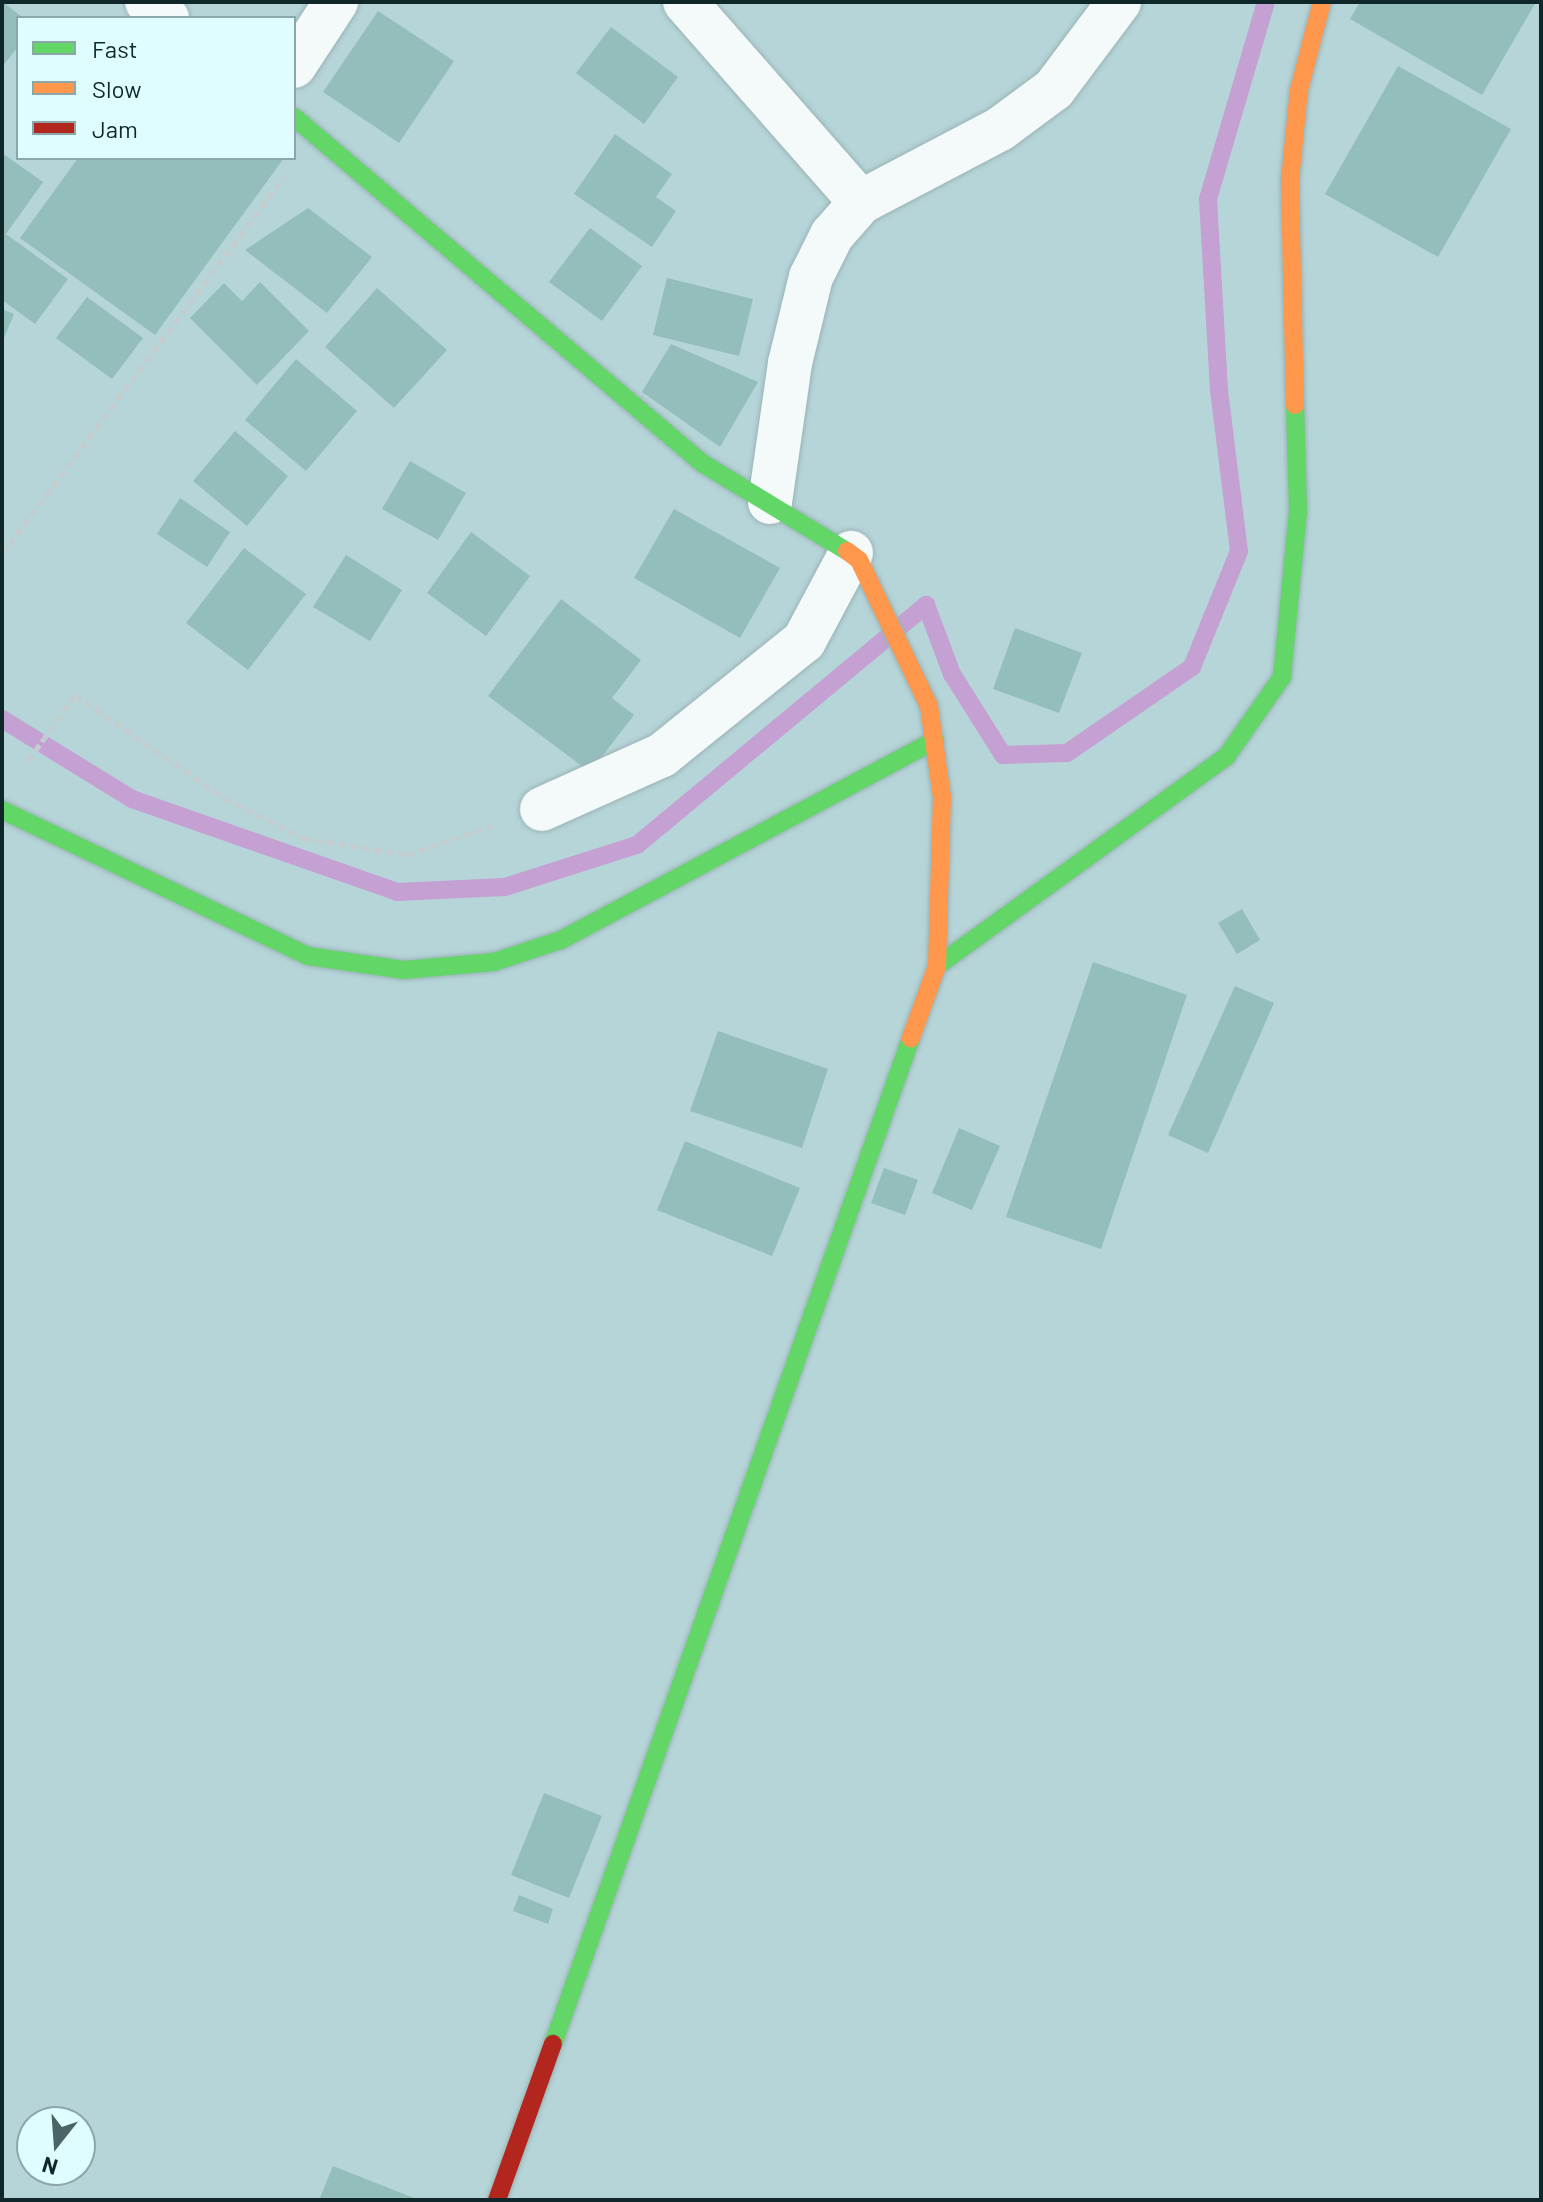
<!DOCTYPE html>
<html>
<head>
<meta charset="utf-8">
<style>
	body { margin:0 }
	#map { position:relative; width:1543px; height:2202px; overflow:hidden; background:#b6d5d8; font-family:Barlow,sans-serif }
	div>[style] { position:absolute }
	.stream>* { height:18px; margin:-9px; padding:0 9px; transform-origin:9px; border-radius:9px; background:#c5a0d2 }
	.building>* { inset:0; background:#94bebc }
	.path>* { height:5px; margin-top:-2.5px; transform-origin:0; background:repeating-linear-gradient(90deg,#c3ccce 0 8px,transparent 0 12px) }
	.roads { filter:drop-shadow(0 0 2px #9ab3b6) drop-shadow(0 0 2px #9ab3b6) }
	.street>* { height:44px; margin:-22px; padding:0 22px; transform-origin:22px; border-radius:22px; background:#f4f9f9 }
	.fast>* { height:18px; margin:-9px; padding:0 9px; transform-origin:9px; border-radius:9px; background:#63d668 }
	.slow>* { height:18px; margin:-9px; padding:0 9px; transform-origin:9px; border-radius:9px; background:#ff974d }
	.jam>* { height:18px; margin:-9px; padding:0 9px; transform-origin:9px; border-radius:9px; background:#b3261e }
	span { translate:-50% -50%; white-space:nowrap; text-align:center; line-height:1.15; -webkit-text-stroke:8px #dffcff; paint-order:stroke }
	.frame { position:absolute; inset:0; border:4px solid #10272a; pointer-events:none }
	.legend { position:absolute; left:16px; top:16px; width:280px; height:144px; box-sizing:border-box; background:#dffcff; border:2px solid #8ca7aa; margin:0; padding:10px 14px; list-style:none; font-size:24px; color:#10272a }
	.legend li { display:flex; align-items:center; gap:16px; height:40px }
	.legend b { width:40px; border:2px solid #8ca7aa }
	.north { position:absolute; left:16px; top:2106px; width:80px; height:80px; box-sizing:border-box; background:#dffcff; border:2px solid #8ca7aa; border-radius:50%; rotate:197deg; font-size:22px; font-weight:700; line-height:32px; text-align:center; color:#10272a }
	.north::after { content:''; display:block; margin:auto; width:28px; height:36px; background:#4a6467; clip-path:polygon(50% 0,100% 100%,50% 72%,0 100%) }
</style>
</head>
<body>
<div id="map">
	<div class="stream">
		<i style="left:2px;top:719px;width:153px;rotate:31.6deg"></i>
		<i style="left:132px;top:799px;width:281px;rotate:19.3deg"></i>
		<i style="left:397px;top:892px;width:108px;rotate:-2.7deg"></i>
		<i style="left:505px;top:887px;width:139px;rotate:-17.7deg"></i>
		<i style="left:637px;top:845px;width:376px;rotate:-39.7deg"></i>
		<i style="left:926px;top:605px;width:74px;rotate:69.4deg"></i>
		<i style="left:952px;top:674px;width:96px;rotate:57.8deg"></i>
		<i style="left:1003px;top:755px;width:64px;rotate:-1.8deg"></i>
		<i style="left:1067px;top:753px;width:152px;rotate:-34.5deg"></i>
		<i style="left:1192px;top:667px;width:125px;rotate:-67.9deg"></i>
		<i style="left:1239px;top:551px;width:162px;rotate:-97.1deg"></i>
		<i style="left:1219px;top:390px;width:191px;rotate:-93.3deg"></i>
		<i style="left:1208px;top:199px;width:205px;rotate:-73.6deg"></i>
	</div>
	<div class="building">
		<i style="clip-path:polygon(3px 2px,23px 18px,18px 47px,2px 67px)"></i>
		<i style="clip-path:polygon(1360px 2px,1536px 2px,1482px 95px,1350px 19px)"></i>
		<i style="clip-path:polygon(378px 11px,454px 61px,399px 143px,323px 92px)"></i>
		<i style="clip-path:polygon(611px 27px,678px 77px,644px 124px,576px 73px)"></i>
		<i style="clip-path:polygon(1398px 66px,1511px 129px,1438px 257px,1325px 194px)"></i>
		<i style="clip-path:polygon(615px 134px,672px 174px,656px 197px,676px 211px,652px 247px,574px 194px)"></i>
		<i style="clip-path:polygon(2px 153px,43px 182px,6px 234px,68px 279px,35px 324px,2px 300px)"></i>
		<i style="clip-path:polygon(78px 158px,284px 158px,155px 335px,20px 238px)"></i>
		<i style="clip-path:polygon(308px 208px,372px 257px,327px 313px,245px 250px)"></i>
		<i style="clip-path:polygon(590px 228px,642px 266px,602px 321px,549px 282px)"></i>
		<i style="clip-path:polygon(667px 278px,753px 299px,739px 356px,653px 335px)"></i>
		<i style="clip-path:polygon(260px 282px,309px 331px,257px 385px,190px 318px,224px 283px,242px 301px)"></i>
		<i style="clip-path:polygon(377px 288px,447px 350px,394px 408px,325px 347px)"></i>
		<i style="clip-path:polygon(87px 297px,143px 338px,112px 379px,56px 338px)"></i>
		<i style="clip-path:polygon(2px 309px,14px 314px,2px 343px)"></i>
		<i style="clip-path:polygon(671px 344px,758px 382px,720px 447px,642px 392px)"></i>
		<i style="clip-path:polygon(296px 359px,357px 411px,306px 471px,245px 420px)"></i>
		<i style="clip-path:polygon(235px 431px,288px 476px,247px 526px,193px 481px)"></i>
		<i style="clip-path:polygon(410px 461px,466px 493px,438px 540px,382px 509px)"></i>
		<i style="clip-path:polygon(180px 498px,230px 532px,207px 567px,157px 534px)"></i>
		<i style="clip-path:polygon(674px 509px,780px 568px,740px 638px,634px 578px)"></i>
		<i style="clip-path:polygon(471px 532px,530px 576px,486px 636px,427px 593px)"></i>
		<i style="clip-path:polygon(244px 548px,306px 594px,248px 670px,186px 623px)"></i>
		<i style="clip-path:polygon(346px 555px,402px 590px,370px 641px,313px 607px)"></i>
		<i style="clip-path:polygon(561px 599px,641px 660px,612px 698px,634px 715px,590px 772px,488px 696px)"></i>
		<i style="clip-path:polygon(1015px 628px,1082px 653px,1059px 713px,993px 689px)"></i>
		<i style="clip-path:polygon(1242px 909px,1260px 940px,1237px 954px,1218px 923px)"></i>
		<i style="clip-path:polygon(1093px 962px,1187px 995px,1101px 1249px,1006px 1217px)"></i>
		<i style="clip-path:polygon(1235px 986px,1274px 1003px,1208px 1153px,1168px 1135px)"></i>
		<i style="clip-path:polygon(718px 1031px,828px 1069px,802px 1148px,690px 1111px)"></i>
		<i style="clip-path:polygon(959px 1128px,1000px 1146px,972px 1210px,932px 1193px)"></i>
		<i style="clip-path:polygon(685px 1141px,800px 1188px,772px 1256px,657px 1210px)"></i>
		<i style="clip-path:polygon(884px 1168px,918px 1180px,905px 1215px,871px 1203px)"></i>
		<i style="clip-path:polygon(544px 1793px,602px 1816px,569px 1898px,511px 1875px)"></i>
		<i style="clip-path:polygon(519px 1895px,553px 1909px,548px 1924px,513px 1911px)"></i>
		<i style="clip-path:polygon(333px 2166px,419px 2200px,319px 2200px)"></i>
	</div>
	<div class="path">
		<i style="left:2px;top:554px;width:471px;rotate:-53.2deg"></i>
		<i style="left:28px;top:761px;width:81px;rotate:-54.5deg"></i>
		<i style="left:75px;top:695px;width:181px;rotate:34.7deg"></i>
		<i style="left:224px;top:798px;width:89px;rotate:26.9deg"></i>
		<i style="left:303px;top:838px;width:105px;rotate:9.3deg"></i>
		<i style="left:407px;top:855px;width:90px;rotate:-18.8deg"></i>
	</div>
	<div class="roads">
		<div class="street">
			<i style="left:147px;top:2px;width:26px;rotate:39deg"></i>
			<i style="left:685px;top:2px;width:266px;rotate:48.7deg"></i>
			<i style="left:294px;top:66px;width:77px;rotate:-56.7deg"></i>
			<i style="left:770px;top:502px;width:140px;rotate:-81.8deg"></i>
			<i style="left:790px;top:363px;width:89px;rotate:-76.3deg"></i>
			<i style="left:811px;top:277px;width:47px;rotate:-63.4deg"></i>
			<i style="left:832px;top:235px;width:44px;rotate:-48.7deg"></i>
			<i style="left:861px;top:202px;width:157px;rotate:-27.7deg"></i>
			<i style="left:1000px;top:129px;width:67px;rotate:-36.5deg"></i>
			<i style="left:1054px;top:89px;width:109px;rotate:-53.2deg"></i>
			<i style="left:542px;top:809px;width:132px;rotate:-24.2deg"></i>
			<i style="left:662px;top:755px;width:182px;rotate:-38.8deg"></i>
			<i style="left:804px;top:641px;width:100px;rotate:-61.9deg"></i>
		</div>
		<div class="fast">
			<i style="left:294px;top:117px;width:535px;rotate:40.3deg"></i>
			<i style="left:702px;top:463px;width:170px;rotate:31.3deg"></i>
			<i style="left:2px;top:810px;width:339px;rotate:25.5deg"></i>
			<i style="left:308px;top:956px;width:97px;rotate:8.3deg"></i>
			<i style="left:404px;top:970px;width:90px;rotate:-5.1deg"></i>
			<i style="left:494px;top:962px;width:71px;rotate:-18.2deg"></i>
			<i style="left:561px;top:940px;width:424px;rotate:-28.1deg"></i>
			<i style="left:937px;top:966px;width:357px;rotate:-35.9deg"></i>
			<i style="left:1226px;top:757px;width:98px;rotate:-55deg"></i>
			<i style="left:1282px;top:677px;width:166px;rotate:-84.5deg"></i>
			<i style="left:1298px;top:512px;width:107px;rotate:-91.6deg"></i>
			<i style="left:553px;top:2044px;width:1068px;rotate:-70.41deg"></i>
		</div>
		<div class="slow">
			<i style="left:1295px;top:405px;width:224px;rotate:-91.3deg"></i>
			<i style="left:1290px;top:181px;width:91px;rotate:-84.4deg"></i>
			<i style="left:1299px;top:90px;width:91px;rotate:-75.4deg"></i>
			<i style="left:847px;top:551px;width:15px;rotate:37deg"></i>
			<i style="left:859px;top:560px;width:162px;rotate:64.4deg"></i>
			<i style="left:929px;top:706px;width:92px;rotate:81.9deg"></i>
			<i style="left:942px;top:797px;width:169px;rotate:91.7deg"></i>
			<i style="left:937px;top:966px;width:77px;rotate:109.9deg"></i>
		</div>
		<div class="jam">
			<i style="left:497px;top:2200px;width:166px;rotate:-70.3deg"></i>
		</div>
	</div>
	<div class="frame"></div>
	<ul class="legend">
	<li><b style="height:10px;background:#63d668"></b>Fast</li>
	<li><b style="height:10px;background:#ff974d"></b>Slow</li>
	<li><b style="height:10px;background:#b3261e"></b>Jam</li>
	</ul>
	<div class="north">N</div>
</div>
</body>
</html>
